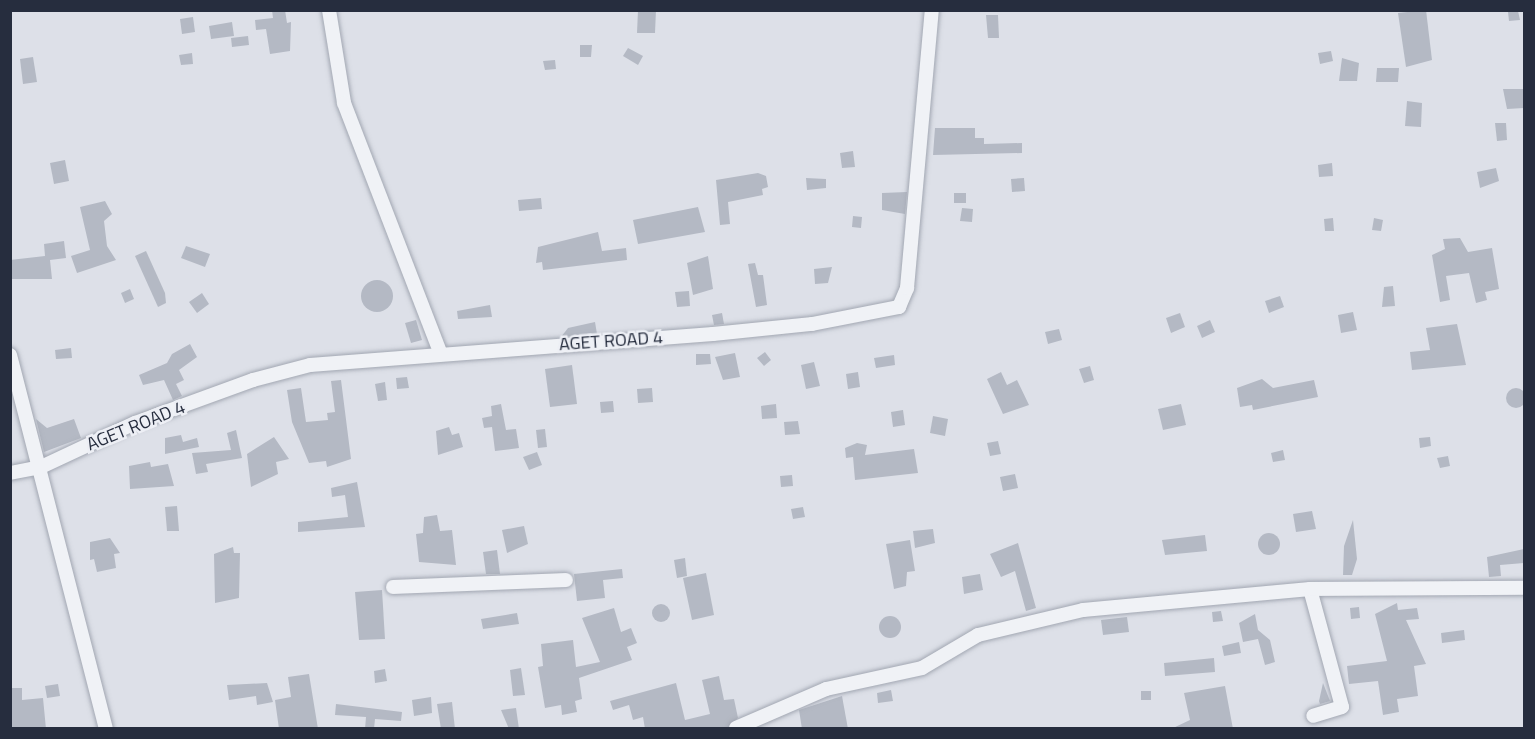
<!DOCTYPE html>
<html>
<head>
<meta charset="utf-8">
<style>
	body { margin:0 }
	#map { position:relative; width:1535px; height:739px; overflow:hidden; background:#dde0e8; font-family:"Titillium Web",sans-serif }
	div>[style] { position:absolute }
	.building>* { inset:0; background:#b4b9c4 }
	.round { border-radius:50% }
	.roads { filter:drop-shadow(0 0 2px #a2a7b2) drop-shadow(0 0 2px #a2a7b2) }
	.street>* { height:14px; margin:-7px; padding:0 7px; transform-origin:7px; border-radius:7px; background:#f0f2f6 }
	span { translate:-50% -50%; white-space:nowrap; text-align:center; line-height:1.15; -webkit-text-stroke:5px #edeff5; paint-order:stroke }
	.street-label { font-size:18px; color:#262d3e }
	.frame { position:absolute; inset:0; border:12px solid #262d3e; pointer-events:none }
</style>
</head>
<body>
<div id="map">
	<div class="building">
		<i style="clip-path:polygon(272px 10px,285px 10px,287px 23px,291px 22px,290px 51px,270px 54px,266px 29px,256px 30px,255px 20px,273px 18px)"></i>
		<i style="clip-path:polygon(638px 10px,656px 10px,655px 33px,637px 33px)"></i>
		<i style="clip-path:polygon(1426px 10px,1432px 60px,1406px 67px,1398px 13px)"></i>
		<i style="clip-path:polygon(1518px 11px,1520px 20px,1509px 21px,1508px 12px)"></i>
		<i style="clip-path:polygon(986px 15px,998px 15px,999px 38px,988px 38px)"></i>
		<i style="clip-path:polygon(193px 17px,195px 32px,182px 34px,180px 19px)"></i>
		<i style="clip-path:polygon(232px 22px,234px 36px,211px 39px,209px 26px)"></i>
		<i style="clip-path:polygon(248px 36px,249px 45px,232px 47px,231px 38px)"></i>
		<i style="clip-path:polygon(580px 45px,592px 45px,591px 57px,580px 57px)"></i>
		<i style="clip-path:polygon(628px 48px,643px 56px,638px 65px,623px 56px)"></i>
		<i style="clip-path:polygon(1331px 51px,1333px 61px,1320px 64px,1318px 53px)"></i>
		<i style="clip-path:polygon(192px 53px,193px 64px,181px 65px,179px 55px)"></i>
		<i style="clip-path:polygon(33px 57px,37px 82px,23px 84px,20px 59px)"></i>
		<i style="clip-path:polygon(1342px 58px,1359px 63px,1357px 81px,1339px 81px)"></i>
		<i style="clip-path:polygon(555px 60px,556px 69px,545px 70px,543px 61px)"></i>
		<i style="clip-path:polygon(1377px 68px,1399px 68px,1398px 82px,1376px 82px)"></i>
		<i style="clip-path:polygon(1503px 89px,1524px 89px,1524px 108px,1507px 109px)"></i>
		<i style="clip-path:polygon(1407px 101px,1422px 103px,1421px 127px,1405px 126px)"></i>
		<i style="clip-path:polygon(1495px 123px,1506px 123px,1507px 140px,1497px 141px)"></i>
		<i style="clip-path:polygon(935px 128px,975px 128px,975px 138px,984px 138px,984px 144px,1022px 143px,1022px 153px,933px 155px)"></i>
		<i style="clip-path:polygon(853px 151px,855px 167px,842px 168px,840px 153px)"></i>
		<i style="clip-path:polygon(65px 160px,69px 181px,54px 184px,50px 163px)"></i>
		<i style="clip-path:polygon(1332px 163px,1333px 176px,1319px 177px,1318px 165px)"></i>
		<i style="clip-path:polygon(1496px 168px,1499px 181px,1480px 188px,1477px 172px)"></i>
		<i style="clip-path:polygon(758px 173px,766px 176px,768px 187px,762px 189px,763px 195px,728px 202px,730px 224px,720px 225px,716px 180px)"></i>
		<i style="clip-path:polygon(806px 178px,826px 179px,826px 188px,807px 190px)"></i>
		<i style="clip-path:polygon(1024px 178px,1025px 191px,1012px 192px,1011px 179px)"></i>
		<i style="clip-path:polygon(907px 192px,905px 214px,882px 210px,882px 193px)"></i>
		<i style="clip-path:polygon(954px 193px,966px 193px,966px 203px,954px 203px)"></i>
		<i style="clip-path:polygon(541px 198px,542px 209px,519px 211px,518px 200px)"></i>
		<i style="clip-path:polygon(105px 201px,112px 214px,104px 221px,107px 246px,116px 260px,77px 273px,71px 256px,90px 250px,80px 207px)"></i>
		<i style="clip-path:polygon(698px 207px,705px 232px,638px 244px,633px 220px)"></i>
		<i style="clip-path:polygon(962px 208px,973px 209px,972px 222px,960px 221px)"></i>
		<i style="clip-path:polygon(853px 216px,862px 217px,861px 228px,852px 227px)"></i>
		<i style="clip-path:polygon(1333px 218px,1334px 231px,1325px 231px,1324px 219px)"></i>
		<i style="clip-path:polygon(1374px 218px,1383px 220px,1381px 231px,1372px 230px)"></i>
		<i style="clip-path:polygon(598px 232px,602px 251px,626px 248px,627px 260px,543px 270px,542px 262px,536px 263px,538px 247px)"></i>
		<i style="clip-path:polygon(1460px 238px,1468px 252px,1492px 248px,1499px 289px,1485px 292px,1487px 300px,1476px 303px,1469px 273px,1446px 276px,1450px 300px,1440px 302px,1432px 255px,1445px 249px,1443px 239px)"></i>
		<i style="clip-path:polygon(64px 241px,66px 258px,50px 260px,52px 279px,10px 279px,10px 260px,45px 256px,44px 244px)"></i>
		<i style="clip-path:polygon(186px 246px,210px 254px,205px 267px,181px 258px)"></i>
		<i style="clip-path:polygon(146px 251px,165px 293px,166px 303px,158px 307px,135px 256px)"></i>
		<i style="clip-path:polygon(708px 256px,713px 289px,693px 295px,687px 263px)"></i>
		<i style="clip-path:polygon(755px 263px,758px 275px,763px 275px,767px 305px,756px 307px,748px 264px)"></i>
		<i style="clip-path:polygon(832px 267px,828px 283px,815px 284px,814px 269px)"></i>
		<i class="round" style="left:361px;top:280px;width:32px;height:32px"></i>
		<i style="clip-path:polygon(1393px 286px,1395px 306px,1382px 307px,1384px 287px)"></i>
		<i style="clip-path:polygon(130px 289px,134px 299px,125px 303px,121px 293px)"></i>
		<i style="clip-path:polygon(689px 291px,690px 306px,677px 307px,675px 292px)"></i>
		<i style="clip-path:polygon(202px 293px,209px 304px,197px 313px,189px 302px)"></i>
		<i style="clip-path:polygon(1280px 296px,1284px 307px,1269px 313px,1265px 301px)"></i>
		<i style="clip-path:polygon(490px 305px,492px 317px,458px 319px,457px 311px)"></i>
		<i style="clip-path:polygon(1353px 312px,1357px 330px,1341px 333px,1338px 315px)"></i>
		<i style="clip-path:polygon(722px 313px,724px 324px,714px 325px,712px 315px)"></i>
		<i style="clip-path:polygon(1180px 313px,1185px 327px,1171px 333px,1166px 318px)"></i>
		<i style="clip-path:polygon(416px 320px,422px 340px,411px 343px,405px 323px)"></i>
		<i style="clip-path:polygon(1210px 320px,1215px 332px,1202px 338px,1197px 326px)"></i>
		<i style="clip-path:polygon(595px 322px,597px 334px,561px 337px,568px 328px)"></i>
		<i style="clip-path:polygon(1457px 324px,1466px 365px,1412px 370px,1410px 352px,1430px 350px,1426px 328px)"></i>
		<i style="clip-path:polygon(1059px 329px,1062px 340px,1048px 344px,1045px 332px)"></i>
		<i style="clip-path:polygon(190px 344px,197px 357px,179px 370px,184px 380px,176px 384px,182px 396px,173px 400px,164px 380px,143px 385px,139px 375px,167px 363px,172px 354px)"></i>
		<i style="clip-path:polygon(71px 348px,72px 358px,56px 359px,55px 350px)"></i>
		<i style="clip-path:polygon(765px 352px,771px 360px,764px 366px,757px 358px)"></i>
		<i style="clip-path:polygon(735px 353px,740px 377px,723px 380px,715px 357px)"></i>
		<i style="clip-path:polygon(696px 354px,710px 354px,711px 364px,696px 365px)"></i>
		<i style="clip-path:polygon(894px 355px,895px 365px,876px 368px,874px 358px)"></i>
		<i style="clip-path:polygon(814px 362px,820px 386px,806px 389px,801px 365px)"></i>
		<i style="clip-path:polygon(572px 365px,577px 404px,550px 407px,545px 369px)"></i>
		<i style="clip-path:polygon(1090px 366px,1094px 380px,1084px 383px,1079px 369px)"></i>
		<i style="clip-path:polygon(858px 372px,860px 387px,848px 389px,846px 374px)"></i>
		<i style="clip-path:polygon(1001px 372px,1007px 385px,1017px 380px,1029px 405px,1003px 414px,987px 379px)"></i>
		<i style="clip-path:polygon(407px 377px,409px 388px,397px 389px,396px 378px)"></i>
		<i style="clip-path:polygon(1262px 379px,1273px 388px,1314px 380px,1318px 397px,1253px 410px,1252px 405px,1240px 407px,1237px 388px)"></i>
		<i style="clip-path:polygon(341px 380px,351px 459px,327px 467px,326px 461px,309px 463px,292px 422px,287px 390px,301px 388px,306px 422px,328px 420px,327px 413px,335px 412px,331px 381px)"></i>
		<i style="clip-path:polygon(385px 382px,387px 400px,378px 401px,375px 384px)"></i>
		<i style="clip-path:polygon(652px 388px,653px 402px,638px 403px,637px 389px)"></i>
		<i class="round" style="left:1506px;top:388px;width:20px;height:20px"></i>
		<i style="clip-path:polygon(613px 401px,614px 412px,601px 413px,600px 402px)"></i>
		<i style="clip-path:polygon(501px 404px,506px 430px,516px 429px,519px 448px,495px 451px,492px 427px,484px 428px,482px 418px,492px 416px,491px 406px)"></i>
		<i style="clip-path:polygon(776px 404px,777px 418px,762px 419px,761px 406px)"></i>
		<i style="clip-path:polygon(1181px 404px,1186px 425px,1163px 430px,1158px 409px)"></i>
		<i style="clip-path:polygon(903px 410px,905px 425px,893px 427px,891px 412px)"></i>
		<i style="clip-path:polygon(933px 416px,948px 419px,945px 436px,930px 433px)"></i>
		<i style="clip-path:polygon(36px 419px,47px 428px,74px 419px,81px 438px,44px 452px)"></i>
		<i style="clip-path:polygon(798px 421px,800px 434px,785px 435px,784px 422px)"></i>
		<i style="clip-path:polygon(449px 427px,452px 435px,459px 433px,463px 447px,438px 455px,436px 431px)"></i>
		<i style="clip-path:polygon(545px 429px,547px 447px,538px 448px,536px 430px)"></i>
		<i style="clip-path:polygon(236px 430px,242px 458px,206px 464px,208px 472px,196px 474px,192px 453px,231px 450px,227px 433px)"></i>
		<i style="clip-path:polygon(181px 435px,183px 442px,197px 438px,199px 447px,165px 454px,165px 438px)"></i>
		<i style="clip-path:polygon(274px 437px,289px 459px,276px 462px,278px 474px,251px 487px,247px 454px)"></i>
		<i style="clip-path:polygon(1430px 437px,1431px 446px,1420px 448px,1419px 438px)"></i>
		<i style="clip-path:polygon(998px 441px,1001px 454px,990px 456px,987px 443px)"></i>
		<i style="clip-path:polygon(857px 443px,867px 445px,865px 455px,914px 449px,918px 473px,855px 480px,853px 457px,846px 458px,845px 448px)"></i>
		<i style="clip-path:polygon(1283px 450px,1285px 460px,1273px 462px,1271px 453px)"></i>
		<i style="clip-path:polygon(537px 452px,542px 465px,529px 470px,523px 457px)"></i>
		<i style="clip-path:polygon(1448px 456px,1450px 466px,1440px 468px,1437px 458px)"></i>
		<i style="clip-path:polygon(150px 462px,151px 467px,168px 464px,174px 486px,130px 489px,129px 466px)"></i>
		<i style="clip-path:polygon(1015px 474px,1018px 488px,1003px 491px,1000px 477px)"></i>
		<i style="clip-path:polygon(792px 475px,793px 486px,781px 487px,780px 476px)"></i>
		<i style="clip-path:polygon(357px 482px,365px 527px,298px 532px,298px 522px,348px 517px,345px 495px,332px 497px,331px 488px)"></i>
		<i style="clip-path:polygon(177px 506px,179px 531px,167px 531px,165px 507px)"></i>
		<i style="clip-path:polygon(803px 507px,805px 517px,793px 519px,791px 509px)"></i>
		<i style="clip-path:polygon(1312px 511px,1316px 529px,1296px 532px,1293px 514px)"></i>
		<i style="clip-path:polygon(437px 515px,440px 531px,452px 530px,456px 565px,419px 562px,416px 534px,423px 533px,424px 517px)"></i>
		<i style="clip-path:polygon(1353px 520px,1357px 559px,1352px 575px,1343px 575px,1344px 546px)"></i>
		<i style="clip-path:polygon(524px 526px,528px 544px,507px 553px,502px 530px)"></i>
		<i style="clip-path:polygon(933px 529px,935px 543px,915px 548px,913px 531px)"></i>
		<i class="round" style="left:1258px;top:533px;width:22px;height:22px"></i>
		<i style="clip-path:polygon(1205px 535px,1207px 551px,1165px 555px,1162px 540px)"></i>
		<i style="clip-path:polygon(110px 538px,120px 553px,114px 554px,116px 568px,97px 572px,94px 559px,90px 560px,90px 542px)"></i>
		<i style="clip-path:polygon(910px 540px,915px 571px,907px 572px,906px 586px,894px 589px,886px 544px)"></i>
		<i style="clip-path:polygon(1018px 543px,1036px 608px,1026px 611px,1015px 571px,1001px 577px,990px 554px)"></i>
		<i style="clip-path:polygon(233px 547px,234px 553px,240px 553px,239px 598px,215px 603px,214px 554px)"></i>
		<i style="clip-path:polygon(1524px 549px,1524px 563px,1500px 565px,1501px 576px,1489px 577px,1487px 557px)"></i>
		<i style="clip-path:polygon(497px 550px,500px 574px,486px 574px,483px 552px)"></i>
		<i style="clip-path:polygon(685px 558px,687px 576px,677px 578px,674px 560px)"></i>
		<i style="clip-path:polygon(622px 569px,623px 578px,603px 580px,605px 598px,577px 601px,574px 574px)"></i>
		<i style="clip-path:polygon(706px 573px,714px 615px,692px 620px,683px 578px)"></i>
		<i style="clip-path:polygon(980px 574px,983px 590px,964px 594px,962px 577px)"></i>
		<i style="clip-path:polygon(382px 590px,385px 639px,359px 640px,355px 592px)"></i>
		<i style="clip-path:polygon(1397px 603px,1398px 610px,1417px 608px,1419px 619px,1406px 620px,1426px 664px,1414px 666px,1418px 696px,1397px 699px,1399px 712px,1383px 715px,1378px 681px,1349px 684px,1347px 666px,1387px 661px,1375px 614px)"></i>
		<i class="round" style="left:652px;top:604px;width:18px;height:18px"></i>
		<i style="clip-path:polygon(1359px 607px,1360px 618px,1351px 619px,1350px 608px)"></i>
		<i style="clip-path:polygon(614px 608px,621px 632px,631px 628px,637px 643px,627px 647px,632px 660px,579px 678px,582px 699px,575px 701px,577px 712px,562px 715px,561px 705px,545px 708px,538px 667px,543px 666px,541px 644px,573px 640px,576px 667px,600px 662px,582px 618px)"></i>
		<i style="clip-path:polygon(1221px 611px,1223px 621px,1213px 622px,1212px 612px)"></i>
		<i style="clip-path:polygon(517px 613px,519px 624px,483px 629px,481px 619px)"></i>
		<i style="clip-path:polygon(1255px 614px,1258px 630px,1270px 640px,1275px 662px,1265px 665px,1258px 639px,1243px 642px,1239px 623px)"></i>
		<i class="round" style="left:879px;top:616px;width:22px;height:22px"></i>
		<i style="clip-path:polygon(1127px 617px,1129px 632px,1103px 635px,1101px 620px)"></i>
		<i style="clip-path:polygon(1464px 630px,1465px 640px,1442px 643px,1441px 633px)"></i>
		<i style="clip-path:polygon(1239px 642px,1241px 653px,1224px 656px,1222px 646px)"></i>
		<i style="clip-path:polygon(1214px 658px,1215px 672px,1165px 676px,1164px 663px)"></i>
		<i style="clip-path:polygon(521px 668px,525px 695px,513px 696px,510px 670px)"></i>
		<i style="clip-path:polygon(385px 669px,387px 681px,375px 683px,374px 671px)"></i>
		<i style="clip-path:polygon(309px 674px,318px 729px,279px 729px,275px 700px,291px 697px,288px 677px)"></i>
		<i style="clip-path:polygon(719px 676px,724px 700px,734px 699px,738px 718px,727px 729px,645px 729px,643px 717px,633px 720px,629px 705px,613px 710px,610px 701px,676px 683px,685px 720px,710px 714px,702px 680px)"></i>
		<i style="clip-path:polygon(267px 683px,273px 702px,257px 705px,256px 696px,229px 700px,227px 685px)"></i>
		<i style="clip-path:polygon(1323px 683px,1330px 701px,1320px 704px,1319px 701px)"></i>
		<i style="clip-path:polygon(58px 684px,60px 696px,47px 698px,45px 686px)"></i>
		<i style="clip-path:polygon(1225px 686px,1233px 729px,1171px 729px,1190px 720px,1184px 693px)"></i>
		<i style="clip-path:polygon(12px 688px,22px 688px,22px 700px,43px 698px,46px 729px,10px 729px)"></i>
		<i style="clip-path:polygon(891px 690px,893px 701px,878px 703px,877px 693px)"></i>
		<i style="clip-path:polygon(1141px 691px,1151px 691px,1151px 700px,1141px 700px)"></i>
		<i style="clip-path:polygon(842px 696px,848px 729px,802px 729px,799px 710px)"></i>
		<i style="clip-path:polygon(431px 697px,432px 713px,414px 716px,412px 700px)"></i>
		<i style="clip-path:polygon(452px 702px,455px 729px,441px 729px,437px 704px)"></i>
		<i style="clip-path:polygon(336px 704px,402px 712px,401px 721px,375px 719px,374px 729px,365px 729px,366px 717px,335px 715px)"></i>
		<i style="clip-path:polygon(516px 708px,519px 729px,509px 729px,501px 710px)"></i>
	</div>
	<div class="roads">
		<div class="street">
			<i style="left:329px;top:10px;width:94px;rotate:80.8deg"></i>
			<i style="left:344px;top:103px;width:269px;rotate:68.9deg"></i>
			<i style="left:10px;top:355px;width:385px;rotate:75.6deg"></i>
			<i style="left:10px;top:473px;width:32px;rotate:-11deg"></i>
			<i style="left:41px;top:467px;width:104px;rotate:-25.1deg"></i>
			<i style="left:135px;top:423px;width:126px;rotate:-20deg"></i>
			<i style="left:253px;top:380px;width:59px;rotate:-14.7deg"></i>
			<i style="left:310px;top:365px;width:404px;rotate:-4.4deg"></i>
			<i style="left:713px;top:334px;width:100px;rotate:-5.8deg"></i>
			<i style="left:812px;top:324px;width:89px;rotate:-11.1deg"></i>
			<i style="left:899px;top:307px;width:21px;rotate:-67deg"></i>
			<i style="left:907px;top:288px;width:279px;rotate:-84.9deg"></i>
			<i style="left:393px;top:587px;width:173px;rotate:-2.3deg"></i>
			<i style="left:1310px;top:589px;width:122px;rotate:74.8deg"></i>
			<i style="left:1342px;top:707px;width:30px;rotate:163deg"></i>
			<i style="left:736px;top:728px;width:98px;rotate:-23.4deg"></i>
			<i style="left:826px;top:689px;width:98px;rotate:-12.3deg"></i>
			<i style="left:922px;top:668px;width:65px;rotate:-30.5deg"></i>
			<i style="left:978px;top:635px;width:108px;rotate:-13.4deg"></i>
			<i style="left:1083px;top:610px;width:228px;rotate:-5.3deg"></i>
			<i style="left:1310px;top:589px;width:214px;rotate:-0.3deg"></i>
		</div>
	</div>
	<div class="street-label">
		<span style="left:611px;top:341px;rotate:-4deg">AGET ROAD 4</span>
		<span style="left:136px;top:426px;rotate:-22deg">AGET ROAD 4</span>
	</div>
	<div class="frame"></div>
</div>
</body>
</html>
